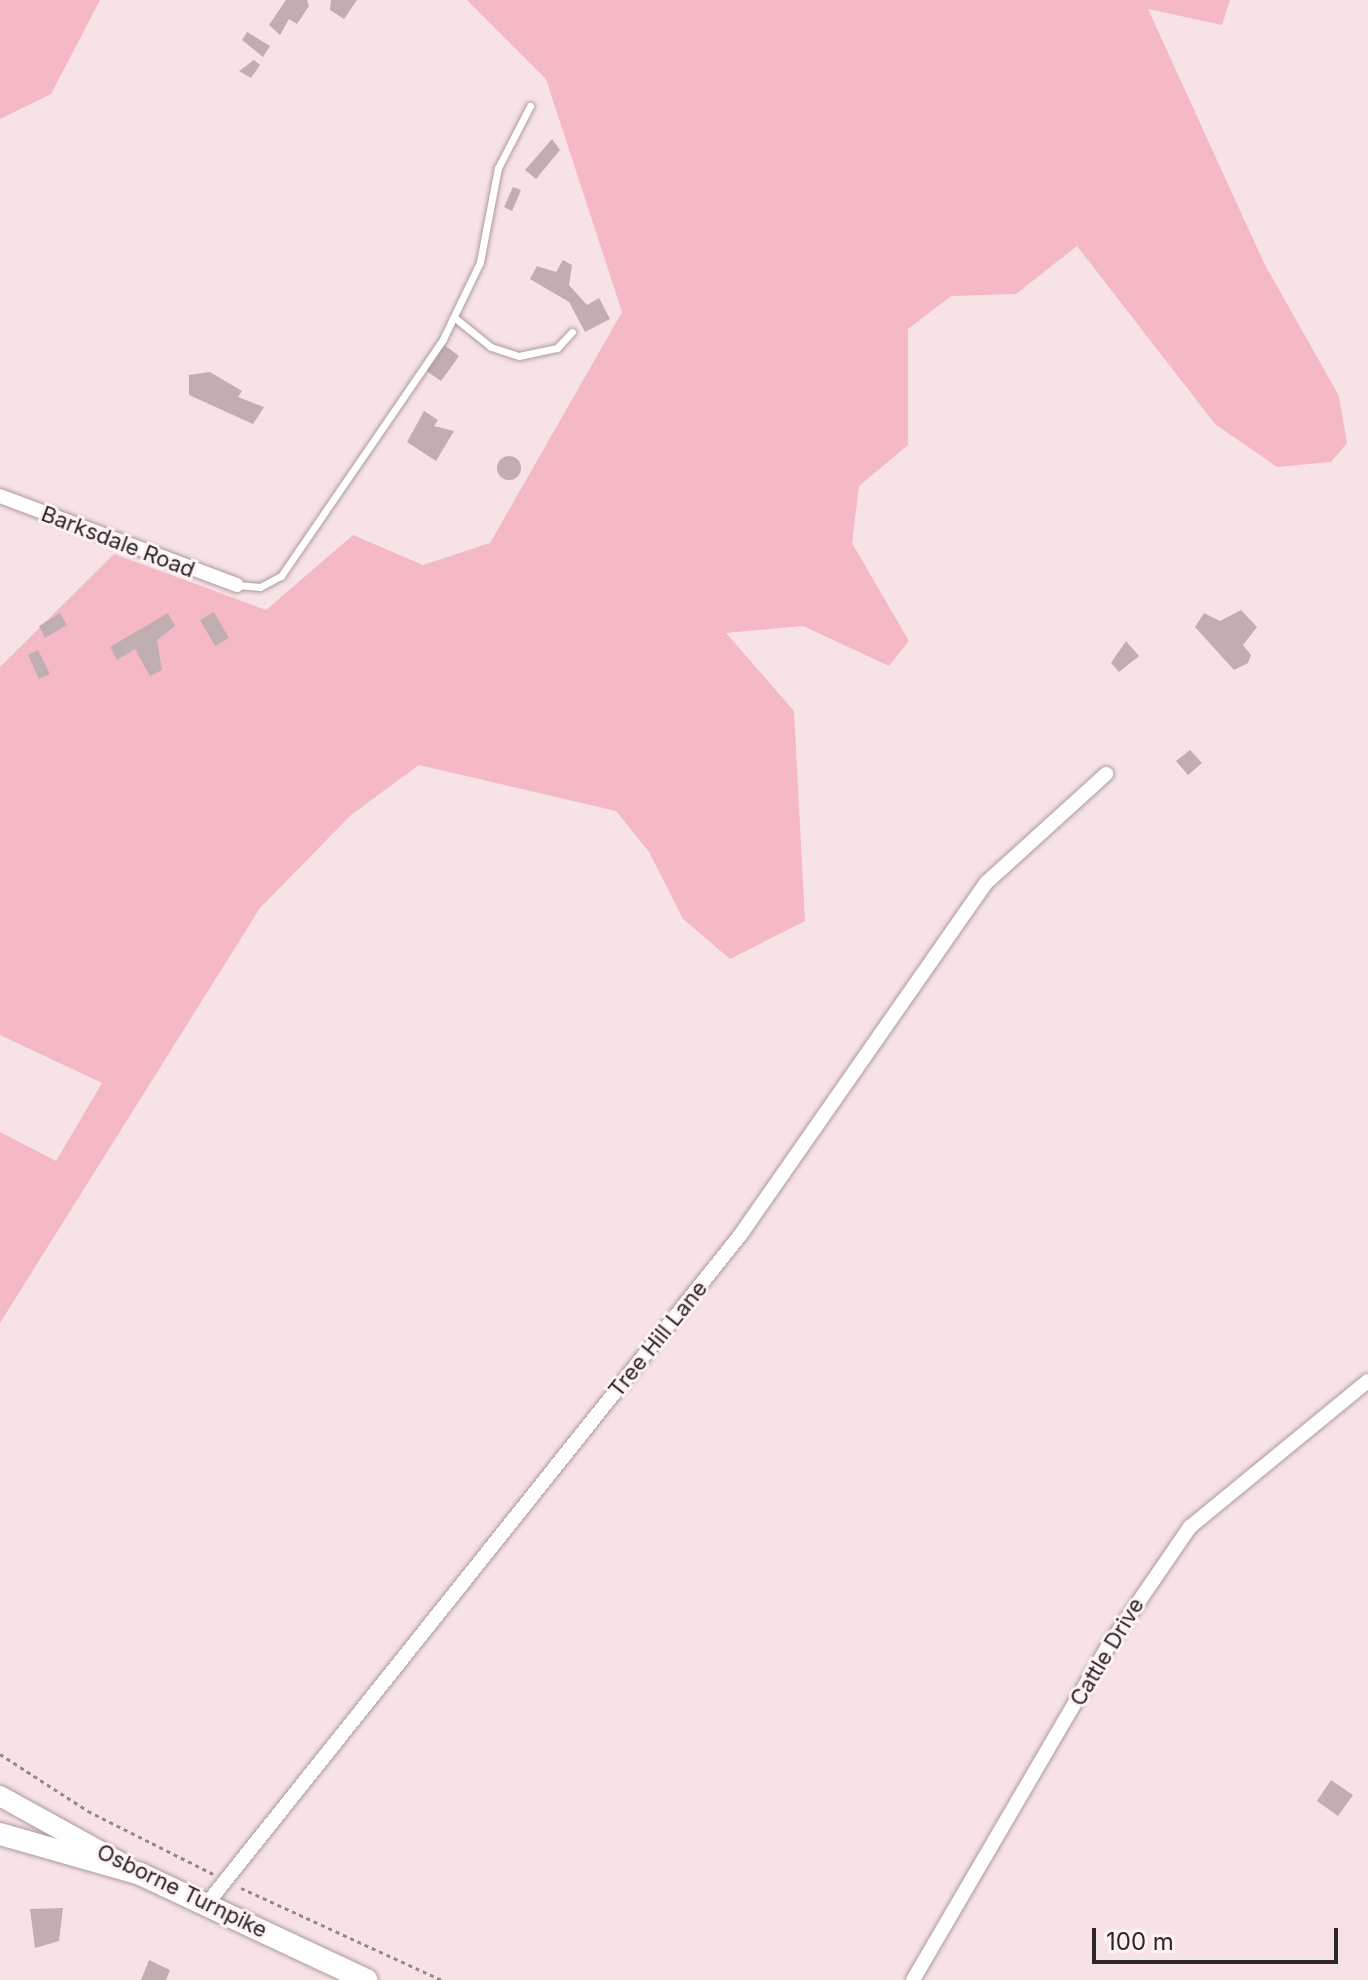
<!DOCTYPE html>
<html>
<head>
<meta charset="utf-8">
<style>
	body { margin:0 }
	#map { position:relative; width:1368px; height:1980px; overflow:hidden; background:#f7e3e6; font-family:Inter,sans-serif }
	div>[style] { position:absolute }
	.green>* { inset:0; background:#f5b9c5 }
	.building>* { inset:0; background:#c1aeb1 }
	.round { border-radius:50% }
	.path>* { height:3px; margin-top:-1.5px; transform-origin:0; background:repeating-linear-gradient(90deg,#958789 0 4px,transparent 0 8px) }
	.roads { filter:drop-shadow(0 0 2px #ad9a9d) drop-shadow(0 0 2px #ad9a9d) }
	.lane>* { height:7px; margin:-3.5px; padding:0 3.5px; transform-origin:3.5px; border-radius:3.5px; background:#fff }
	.street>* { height:14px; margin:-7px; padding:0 7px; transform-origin:7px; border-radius:7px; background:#fff }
	.secondary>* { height:20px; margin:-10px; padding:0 10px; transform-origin:10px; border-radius:10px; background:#fff }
	.primary>* { height:22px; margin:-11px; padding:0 11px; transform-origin:11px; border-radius:11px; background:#fff }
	span { translate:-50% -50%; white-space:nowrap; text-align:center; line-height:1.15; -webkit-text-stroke:6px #fff2f4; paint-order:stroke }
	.street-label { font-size:22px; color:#2e2728 }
	.scale { position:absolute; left:1092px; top:1928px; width:246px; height:36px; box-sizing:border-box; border:4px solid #2e2728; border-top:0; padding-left:10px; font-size:24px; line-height:28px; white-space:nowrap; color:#2e2728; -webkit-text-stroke:6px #fff2f4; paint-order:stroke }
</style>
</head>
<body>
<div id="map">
	<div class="green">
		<i style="clip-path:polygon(0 0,100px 0,51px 94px,0 119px)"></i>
		<i style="clip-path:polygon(467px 0,1230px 0,1222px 25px,1148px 9px,1264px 263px,1339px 396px,1347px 443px,1331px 462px,1277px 467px,1215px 424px,1077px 246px,1016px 294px,951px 296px,908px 329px,908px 445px,859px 486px,852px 543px,909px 641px,889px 666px,803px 626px,726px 633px,794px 711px,805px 921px,730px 959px,683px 919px,649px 852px,616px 811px,419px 765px,351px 815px,260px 908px,0 1323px,0 1132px,56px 1161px,102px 1083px,0 1035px,0 667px,114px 554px,266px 610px,353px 535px,423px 565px,490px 543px,622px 312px,546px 79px)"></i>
	</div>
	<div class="building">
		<i style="clip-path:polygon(286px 0,307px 0,309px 6px,297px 24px,289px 19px,280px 35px,269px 25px)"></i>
		<i style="clip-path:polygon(331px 0,357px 0,344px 19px,330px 10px)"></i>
		<i style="clip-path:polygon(247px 32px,270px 46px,263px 57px,242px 40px)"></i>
		<i style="clip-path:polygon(254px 60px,260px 65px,251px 78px,239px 71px)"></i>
		<i style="clip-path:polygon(552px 139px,560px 150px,536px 179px,525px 170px)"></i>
		<i style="clip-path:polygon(513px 187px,521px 190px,512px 211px,504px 207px)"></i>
		<i style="clip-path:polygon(563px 260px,572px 265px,569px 285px,587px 305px,599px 298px,610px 319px,585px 332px,569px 302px,530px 279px,537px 266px,556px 272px)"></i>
		<i style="clip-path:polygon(443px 344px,459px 356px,441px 381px,425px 370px)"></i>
		<i style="clip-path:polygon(210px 372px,242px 391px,238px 397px,264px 407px,253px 424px,189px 395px,189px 375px)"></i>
		<i style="clip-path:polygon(424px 411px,438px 420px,434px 426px,454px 431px,436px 461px,407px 442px)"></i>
		<i class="round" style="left:497px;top:456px;width:24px;height:24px"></i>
		<i style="clip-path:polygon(1241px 610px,1257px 627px,1243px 645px,1251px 655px,1248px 663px,1234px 670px,1195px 627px,1204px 613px,1220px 621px)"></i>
		<i style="clip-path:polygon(214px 612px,229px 638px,215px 646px,200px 620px)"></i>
		<i style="clip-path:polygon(60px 613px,67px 625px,45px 638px,39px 626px)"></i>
		<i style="clip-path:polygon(168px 613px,175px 626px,157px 640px,162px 670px,150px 676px,135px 649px,117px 660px,110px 647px)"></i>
		<i style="clip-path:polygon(1126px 641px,1139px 656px,1119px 672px,1111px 663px)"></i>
		<i style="clip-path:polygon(38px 650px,50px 674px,39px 679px,28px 655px)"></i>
		<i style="clip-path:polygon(1190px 750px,1202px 763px,1188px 775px,1176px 761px)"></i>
		<i style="clip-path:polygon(1331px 1780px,1353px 1795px,1338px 1816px,1317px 1801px)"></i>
		<i style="clip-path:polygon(63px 1908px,59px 1941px,35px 1948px,30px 1909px)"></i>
		<i style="clip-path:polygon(149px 1960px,170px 1970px,166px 1980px,141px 1980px)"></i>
	</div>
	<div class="path">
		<i style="left:0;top:1754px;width:105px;rotate:32.9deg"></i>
		<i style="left:88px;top:1811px;width:140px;rotate:26.7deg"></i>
		<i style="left:241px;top:1888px;width:221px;rotate:24.6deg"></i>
	</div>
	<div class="roads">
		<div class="lane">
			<i style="left:455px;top:318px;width:46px;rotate:38.9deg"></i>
			<i style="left:491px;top:347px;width:29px;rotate:18deg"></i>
			<i style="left:519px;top:356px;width:39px;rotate:-12deg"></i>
			<i style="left:557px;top:348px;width:22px;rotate:-47deg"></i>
			<i style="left:237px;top:585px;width:23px;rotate:5deg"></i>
			<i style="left:260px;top:587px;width:24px;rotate:-28deg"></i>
			<i style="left:281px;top:576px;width:287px;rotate:-55.6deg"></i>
			<i style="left:443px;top:339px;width:85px;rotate:-64.3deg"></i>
			<i style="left:480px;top:262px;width:96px;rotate:-79.2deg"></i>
			<i style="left:498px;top:168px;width:70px;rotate:-62.7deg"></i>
		</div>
		<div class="street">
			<i style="left:0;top:496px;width:253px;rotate:20.6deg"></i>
			<i style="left:206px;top:1905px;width:858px;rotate:-51.43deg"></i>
			<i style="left:741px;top:1234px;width:429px;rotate:-55.1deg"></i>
			<i style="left:987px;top:882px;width:161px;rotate:-42.2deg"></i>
			<i style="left:913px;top:1980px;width:385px;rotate:-59.7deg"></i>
			<i style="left:1107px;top:1648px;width:147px;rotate:-55.6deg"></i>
			<i style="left:1190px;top:1527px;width:230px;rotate:-39.4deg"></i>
		</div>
		<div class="secondary">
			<i style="left:0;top:1796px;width:141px;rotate:28.9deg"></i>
		</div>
		<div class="primary">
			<i style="left:0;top:1834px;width:146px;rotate:15.9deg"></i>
			<i style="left:140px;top:1874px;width:250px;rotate:25.1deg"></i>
		</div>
	</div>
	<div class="street-label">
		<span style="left:118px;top:542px;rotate:21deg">Barksdale Road</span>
		<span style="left:658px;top:1339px;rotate:-51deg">Tree Hill Lane</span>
		<span style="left:1107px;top:1652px;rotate:-59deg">Cattle Drive</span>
		<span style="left:182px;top:1891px;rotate:26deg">Osborne Turnpike</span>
	</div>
	<div class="scale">100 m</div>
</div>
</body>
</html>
